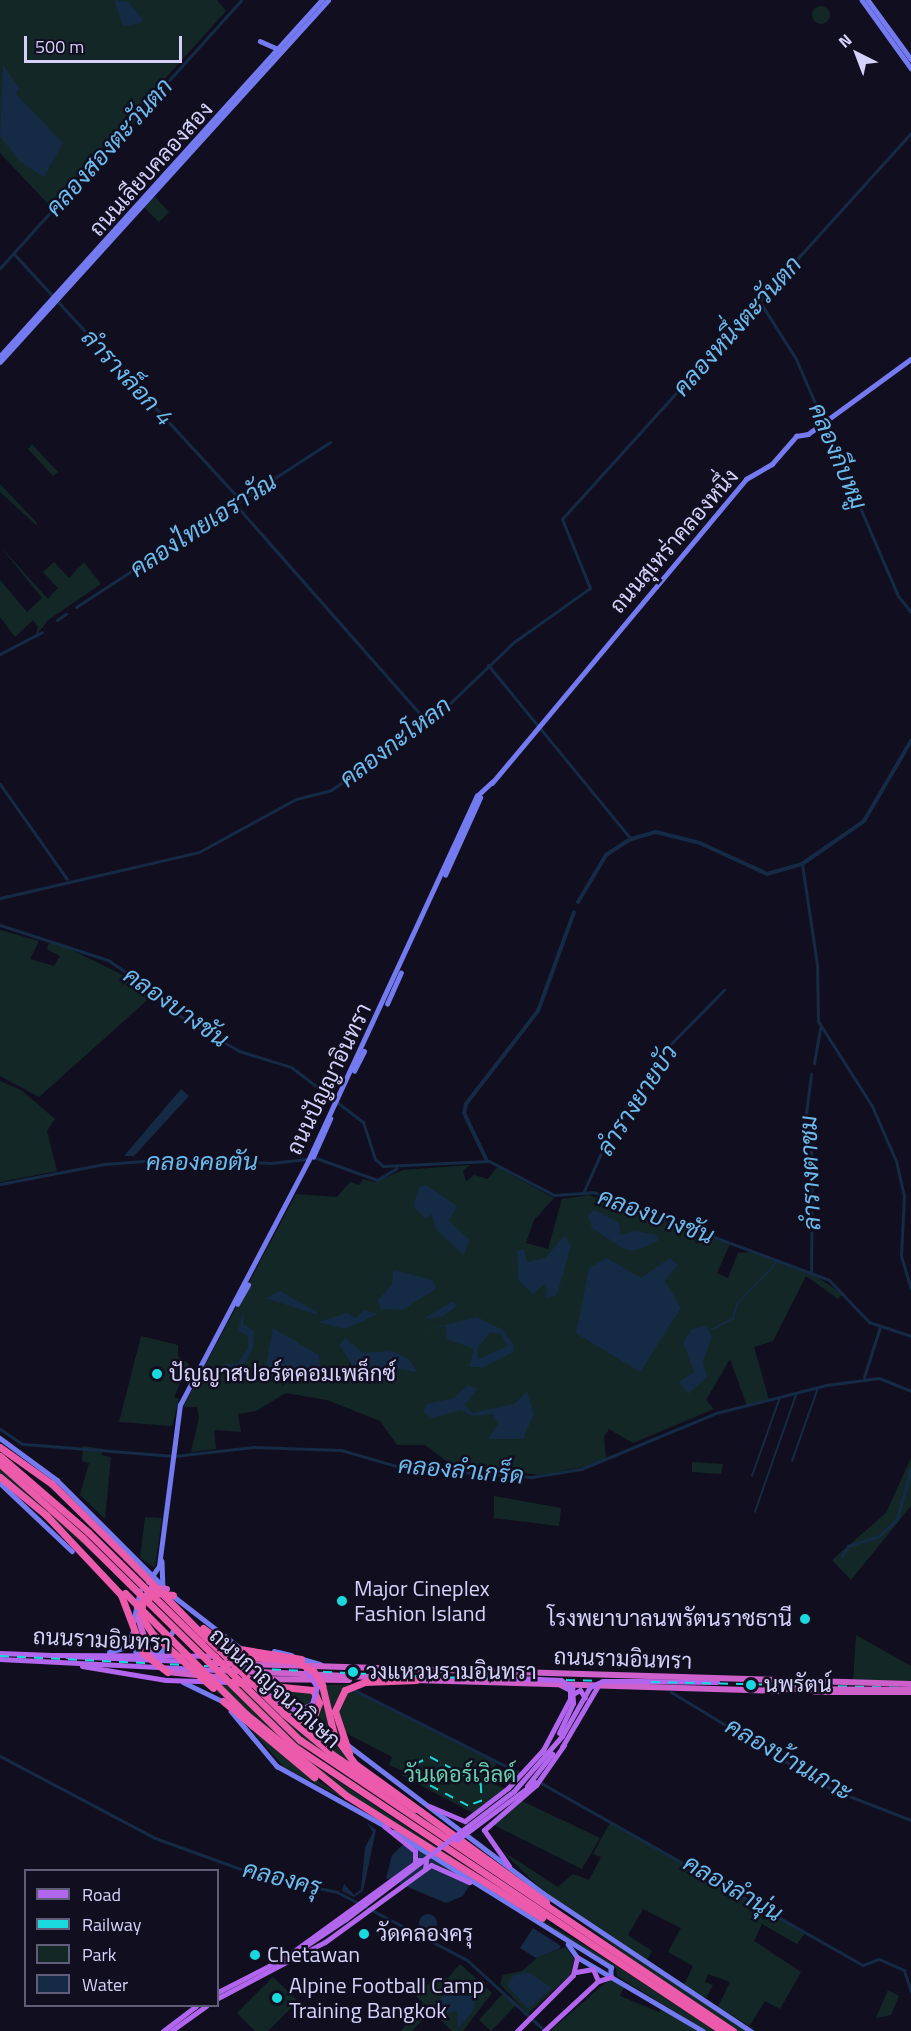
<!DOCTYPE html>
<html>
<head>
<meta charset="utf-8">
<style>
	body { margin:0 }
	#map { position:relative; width:911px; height:2031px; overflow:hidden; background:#110f1f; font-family:"Titillium Web",Sarabun,sans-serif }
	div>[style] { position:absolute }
	.green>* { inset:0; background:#132826 }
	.round { border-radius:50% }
	.water>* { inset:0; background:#152a44 }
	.stream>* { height:1.5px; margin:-0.75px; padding:0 0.75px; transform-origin:0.75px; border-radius:0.75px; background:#152a44 }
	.canal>* { height:3px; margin:-1.5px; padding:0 1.5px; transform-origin:1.5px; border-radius:1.5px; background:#152a44 }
	.river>* { height:4px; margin:-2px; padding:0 2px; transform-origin:2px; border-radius:2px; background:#152a44 }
	.secondary>* { height:4.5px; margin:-2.25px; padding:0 2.25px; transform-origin:2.25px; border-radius:2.25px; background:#747aef }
	.primary>* { height:5px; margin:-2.5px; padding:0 2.5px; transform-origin:2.5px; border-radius:2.5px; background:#b166ed }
	.trunk>* { height:6px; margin:-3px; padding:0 3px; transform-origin:3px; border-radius:3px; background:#ce60cc }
	.motorway>* { height:7px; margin:-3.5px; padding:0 3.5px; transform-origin:3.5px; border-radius:3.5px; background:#ec5bab }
	.rail>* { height:1.5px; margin-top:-0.75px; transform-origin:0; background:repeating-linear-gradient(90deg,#19d9df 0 9px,transparent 0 17px) }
	.primary-bridge>* { height:5px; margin:-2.5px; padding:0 2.5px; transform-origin:2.5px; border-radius:2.5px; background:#b166ed }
	.trunk-bridge>* { height:6px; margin:-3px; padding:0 3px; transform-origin:3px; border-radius:3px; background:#ce60cc }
	.motorway-bridge>* { height:7px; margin:-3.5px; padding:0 3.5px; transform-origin:3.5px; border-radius:3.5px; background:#ec5bab }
	.dots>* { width:16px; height:16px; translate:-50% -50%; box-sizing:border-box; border:3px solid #110f1f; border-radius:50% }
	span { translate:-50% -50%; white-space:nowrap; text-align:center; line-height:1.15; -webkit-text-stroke:5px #110f1f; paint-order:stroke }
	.street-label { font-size:22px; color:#d4d2fa }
	.poi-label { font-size:22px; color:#d4d2fa }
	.left { translate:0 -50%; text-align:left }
	.right { translate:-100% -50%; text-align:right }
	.park-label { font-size:22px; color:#67d1af }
	.water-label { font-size:24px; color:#6cbbee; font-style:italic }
	.legend { position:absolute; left:24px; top:1869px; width:195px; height:138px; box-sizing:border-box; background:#110f1f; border:2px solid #5f5d77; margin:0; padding:8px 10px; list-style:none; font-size:18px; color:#d4d2fa }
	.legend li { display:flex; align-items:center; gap:12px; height:30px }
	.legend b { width:30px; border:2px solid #5f5d77 }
	.north { position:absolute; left:827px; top:24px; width:60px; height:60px; -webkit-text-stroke:4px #110f1f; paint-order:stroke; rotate:318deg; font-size:16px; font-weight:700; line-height:24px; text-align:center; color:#d4d2fa }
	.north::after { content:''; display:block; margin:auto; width:21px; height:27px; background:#d4d2fa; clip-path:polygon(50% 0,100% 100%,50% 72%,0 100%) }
	.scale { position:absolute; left:24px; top:36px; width:158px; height:27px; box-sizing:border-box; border:3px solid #d4d2fa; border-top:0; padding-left:8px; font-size:18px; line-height:21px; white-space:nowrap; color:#d4d2fa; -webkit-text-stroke:4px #110f1f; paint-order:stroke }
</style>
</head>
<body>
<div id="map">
	<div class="green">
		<i style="clip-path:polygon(0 0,217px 0,226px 11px,50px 206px,0 153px)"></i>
		<i class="round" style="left:812px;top:6px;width:18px;height:18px"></i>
		<i style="clip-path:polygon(151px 193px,169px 212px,159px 222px,141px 204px)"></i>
		<i style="clip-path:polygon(32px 444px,58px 472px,53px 476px,28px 449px)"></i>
		<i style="clip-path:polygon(0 484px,37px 523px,36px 525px,0 492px)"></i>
		<i style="clip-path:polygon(0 546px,48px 599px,58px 588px,43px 572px,54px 562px,69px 578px,84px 562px,101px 584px,48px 620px,35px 637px,38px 627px,33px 620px,15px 637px,0 617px,0 580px,27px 612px,42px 598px)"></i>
		<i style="clip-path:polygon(0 930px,39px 941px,30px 959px,54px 966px,60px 956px,47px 949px,49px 943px,61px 945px,125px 976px,121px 988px,129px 978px,153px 995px,39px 1097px,0 1076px)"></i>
		<i style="clip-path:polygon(0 1081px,21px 1090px,55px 1119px,47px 1131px,57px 1171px,0 1182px)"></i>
		<i style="clip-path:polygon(470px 1165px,463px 1171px,466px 1181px,474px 1175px,488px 1179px,497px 1167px,554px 1198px,534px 1220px,526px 1243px,548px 1249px,562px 1199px,589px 1195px,730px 1244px,717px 1273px,728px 1278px,738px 1253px,750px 1252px,816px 1276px,842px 1294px,838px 1299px,806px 1276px,773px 1341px,754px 1347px,769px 1400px,747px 1406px,730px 1359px,706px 1400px,714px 1409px,633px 1443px,609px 1429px,604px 1437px,606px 1459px,588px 1466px,541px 1475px,449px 1463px,425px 1445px,397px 1445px,380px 1421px,327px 1400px,286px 1393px,256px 1411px,238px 1414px,241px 1432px,214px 1430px,216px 1449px,191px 1452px,199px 1418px,197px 1407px,183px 1407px,296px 1194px,337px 1197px,350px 1182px,359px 1185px,363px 1179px,375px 1182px,403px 1170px)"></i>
		<i style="clip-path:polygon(141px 1336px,178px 1345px,178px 1356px,189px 1364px,174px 1397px,179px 1399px,172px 1426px,119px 1422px)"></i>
		<i style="clip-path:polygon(83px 1446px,104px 1449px,101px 1455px,111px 1457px,105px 1519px,80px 1495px,89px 1463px,82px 1461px)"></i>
		<i style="clip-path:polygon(911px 1458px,911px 1506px,851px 1580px,832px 1560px,886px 1513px)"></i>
		<i style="clip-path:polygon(692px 1462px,723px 1464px,721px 1474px,692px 1472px)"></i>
		<i style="clip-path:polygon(0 1467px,37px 1496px,117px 1574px,0 1474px)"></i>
		<i style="clip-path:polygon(494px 1496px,561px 1508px,559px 1526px,494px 1518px)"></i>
		<i style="clip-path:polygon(145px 1517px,162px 1518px,155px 1568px,140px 1558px)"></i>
		<i style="clip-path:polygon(856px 1635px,911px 1666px,911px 1682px,853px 1683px)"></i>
		<i style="clip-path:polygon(197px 1682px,230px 1684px,281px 1701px,265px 1689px,280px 1698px,294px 1686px,309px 1689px,317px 1707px,309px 1716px,289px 1721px,541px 1899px,310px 1744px,303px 1755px,323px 1771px,485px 1879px,311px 1774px,221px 1695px)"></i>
		<i style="clip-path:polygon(350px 1684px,335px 1704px,338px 1735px,333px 1735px,353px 1766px,295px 1722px,311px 1721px,320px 1712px,321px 1697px,311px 1686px)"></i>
		<i style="clip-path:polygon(349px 1689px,497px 1763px,487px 1780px,505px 1789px,473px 1813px,401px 1775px,403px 1771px,389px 1765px,392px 1757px,344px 1732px,339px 1714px)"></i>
		<i style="clip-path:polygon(247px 1725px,300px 1770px,362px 1808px,284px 1767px)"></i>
		<i style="clip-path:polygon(522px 1801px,600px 1838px,582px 1869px,494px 1825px)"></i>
		<i style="clip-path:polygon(426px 1808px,428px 1806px,527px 1882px,749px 2031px,739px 2031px,626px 1955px)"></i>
		<i style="clip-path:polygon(611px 1821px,806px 1932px,797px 1944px,762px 1924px,754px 1941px,801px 1972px,780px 2009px,765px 2001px,750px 2025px,758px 2031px,718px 2007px,730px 1982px,708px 1974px,705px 1982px,713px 1985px,706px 1998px,684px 1985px,693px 1966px,668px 1952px,681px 1928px,643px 1909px,628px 1935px,652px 1951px,647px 1960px,546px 1894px,502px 1851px,558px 1887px,573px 1874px,589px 1880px,601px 1857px,593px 1854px)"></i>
		<i style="clip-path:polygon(474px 1880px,586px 1946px,716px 2031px,706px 2031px,617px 1976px,616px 1968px)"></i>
		<i style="clip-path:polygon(566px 1947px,574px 1959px,571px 1974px,528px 2014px,500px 1984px,503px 1975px,522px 1971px,538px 1957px)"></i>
		<i style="clip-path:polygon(460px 1964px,492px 1993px,463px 2031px,452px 2031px,431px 2011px,412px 2031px,401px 2031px,423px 2003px,413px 1993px,442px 1976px,447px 1979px)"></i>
		<i style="clip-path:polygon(273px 1977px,298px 2001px,268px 2031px,255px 2031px,237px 2013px)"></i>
		<i style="clip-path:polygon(611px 1978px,626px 1983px,620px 1996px,659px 2012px,662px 2007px,700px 2031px,550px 2031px)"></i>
		<i style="clip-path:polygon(888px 1990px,899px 1996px,891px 2015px,876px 2018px)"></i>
		<i style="clip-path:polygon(503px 1993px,516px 2005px,491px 2031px,479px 2020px)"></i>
	</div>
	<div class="water">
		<i style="clip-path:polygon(114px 0,128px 2px,143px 19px,141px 23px,123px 26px)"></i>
		<i style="clip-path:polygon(3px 65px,19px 88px,16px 94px,63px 143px,44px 177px,19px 161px,0 136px)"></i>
		<i style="clip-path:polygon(181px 1089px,189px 1096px,134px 1156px,124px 1156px)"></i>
		<i style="clip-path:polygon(426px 1185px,457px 1206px,449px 1221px,470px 1240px,463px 1255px,436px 1229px,432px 1214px,426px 1219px,413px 1206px,419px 1187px)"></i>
		<i style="clip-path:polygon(594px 1210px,619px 1223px,621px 1235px,635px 1231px,656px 1235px,658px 1241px,635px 1251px,624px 1249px,592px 1228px,588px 1215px)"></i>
		<i style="clip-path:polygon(565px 1235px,571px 1246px,557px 1295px,547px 1298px,545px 1284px,533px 1294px,518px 1280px,517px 1250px,524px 1250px,527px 1262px,545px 1258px)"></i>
		<i style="clip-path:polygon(607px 1258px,641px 1278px,670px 1258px,678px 1265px,665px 1280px,681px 1308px,640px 1372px,576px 1333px,589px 1268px)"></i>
		<i style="clip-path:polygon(393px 1270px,433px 1280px,436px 1289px,402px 1310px,381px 1309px,378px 1300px,392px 1285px)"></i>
		<i style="clip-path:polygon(280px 1291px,316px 1311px,318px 1315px,265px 1298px)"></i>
		<i style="clip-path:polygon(453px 1301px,457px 1306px,442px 1317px,423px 1319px)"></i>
		<i style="clip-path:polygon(244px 1309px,243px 1324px,254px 1330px,253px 1349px,245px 1363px,227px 1370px,224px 1364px,237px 1363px,248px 1349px,248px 1336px,238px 1331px)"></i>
		<i style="clip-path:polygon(364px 1310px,378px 1314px,345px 1329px,318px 1322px,347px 1313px,356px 1318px)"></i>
		<i style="clip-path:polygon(evenodd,477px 1317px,503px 1330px,514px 1345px,513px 1352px,484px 1367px,469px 1367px,474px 1349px,447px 1339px,446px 1326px,421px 1331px,477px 1317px,490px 1332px,501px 1334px,508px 1346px,478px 1359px,477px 1350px,490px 1332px)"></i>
		<i style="clip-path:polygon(706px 1326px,712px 1336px,703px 1362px,707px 1377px,688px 1394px,679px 1382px,694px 1372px,683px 1342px,692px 1329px)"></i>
		<i style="clip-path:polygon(273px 1328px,319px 1355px,320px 1368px,287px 1368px,263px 1382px)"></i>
		<i style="clip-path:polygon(345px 1338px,363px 1353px,392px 1351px,409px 1359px,417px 1372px,386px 1367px,382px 1382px,362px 1379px,339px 1345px)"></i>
		<i style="clip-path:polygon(468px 1385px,477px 1389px,465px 1405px,472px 1413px,514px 1404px,527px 1392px,534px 1414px,523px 1439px,488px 1439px,498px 1424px,493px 1414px,472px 1416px,461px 1410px,432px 1418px,423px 1412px,427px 1404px,454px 1398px)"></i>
		<i style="clip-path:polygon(367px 1823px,376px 1830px,363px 1891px,354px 1897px,342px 1891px,344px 1884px,354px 1895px,361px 1889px,365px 1848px,373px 1832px)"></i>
		<i style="clip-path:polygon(411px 1837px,475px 1876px,463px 1896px,446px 1903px,386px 1878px,392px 1855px)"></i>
		<i class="round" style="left:419px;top:1914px;width:18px;height:18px"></i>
		<i style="clip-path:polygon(533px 1928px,561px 1946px,559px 1949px,536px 1958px,520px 1948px)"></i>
		<i style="clip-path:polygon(528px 1972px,552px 1988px,528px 2009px,507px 1985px,514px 1975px)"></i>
		<i style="clip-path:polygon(459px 1981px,472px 1987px,475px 2008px,458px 2029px,457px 2011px,444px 2014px,436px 2003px)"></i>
	</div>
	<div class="stream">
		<i style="left:771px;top:1269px;width:11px;rotate:-52deg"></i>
		<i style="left:711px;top:1330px;width:25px;rotate:-27deg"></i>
		<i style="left:733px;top:1319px;width:16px;rotate:-75deg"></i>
		<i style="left:737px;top:1304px;width:47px;rotate:-45.9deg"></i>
		<i style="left:792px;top:1461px;width:77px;rotate:-70.4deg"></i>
		<i style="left:752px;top:1476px;width:81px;rotate:-70.4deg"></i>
		<i style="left:755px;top:1512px;width:124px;rotate:-70.7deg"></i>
		<i style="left:441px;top:1764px;width:14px;rotate:86deg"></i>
		<i style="left:442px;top:1778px;width:17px;rotate:159deg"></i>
		<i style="left:426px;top:1784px;width:10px;rotate:-37deg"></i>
		<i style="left:434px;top:1778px;width:16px;rotate:-63deg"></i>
	</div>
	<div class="canal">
		<i style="left:14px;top:254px;width:334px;rotate:47.4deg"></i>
		<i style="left:0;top:268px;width:360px;rotate:-48deg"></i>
		<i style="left:760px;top:302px;width:67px;rotate:57.7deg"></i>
		<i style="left:796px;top:359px;width:258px;rotate:66.7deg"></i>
		<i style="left:898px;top:596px;width:21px;rotate:51deg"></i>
		<i style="left:234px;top:503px;width:293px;rotate:48.6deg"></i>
		<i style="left:76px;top:607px;width:303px;rotate:-33deg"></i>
		<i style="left:57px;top:620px;width:11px;rotate:-34deg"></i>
		<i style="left:0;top:654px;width:47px;rotate:-27.6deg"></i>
		<i style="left:488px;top:665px;width:225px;rotate:50.6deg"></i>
		<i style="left:0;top:784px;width:116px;rotate:54.8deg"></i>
		<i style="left:802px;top:864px;width:101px;rotate:81.5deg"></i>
		<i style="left:817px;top:964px;width:57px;rotate:89deg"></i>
		<i style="left:818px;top:1021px;width:101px;rotate:57.6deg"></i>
		<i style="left:872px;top:1106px;width:60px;rotate:66.4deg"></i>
		<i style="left:896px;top:1161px;width:35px;rotate:77deg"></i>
		<i style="left:904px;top:1195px;width:61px;rotate:92.8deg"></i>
		<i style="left:901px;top:1256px;width:34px;rotate:73deg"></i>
		<i style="left:0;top:898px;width:204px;rotate:-13deg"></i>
		<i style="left:199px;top:852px;width:111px;rotate:-28.7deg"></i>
		<i style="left:296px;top:799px;width:36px;rotate:-14deg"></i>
		<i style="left:331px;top:790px;width:115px;rotate:-34deg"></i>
		<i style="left:426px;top:726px;width:122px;rotate:-43.7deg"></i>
		<i style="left:514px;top:642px;width:93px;rotate:-35.4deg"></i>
		<i style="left:590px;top:588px;width:74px;rotate:-112.1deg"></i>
		<i style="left:562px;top:519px;width:520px;rotate:-47.88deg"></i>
		<i style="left:0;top:925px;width:114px;rotate:18deg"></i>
		<i style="left:108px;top:960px;width:62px;rotate:34.5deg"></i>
		<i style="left:159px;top:995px;width:24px;rotate:48deg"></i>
		<i style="left:175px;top:1013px;width:74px;rotate:30.7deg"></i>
		<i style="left:239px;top:1051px;width:54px;rotate:17.1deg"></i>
		<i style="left:291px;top:1067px;width:91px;rotate:37.4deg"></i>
		<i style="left:363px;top:1122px;width:39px;rotate:72deg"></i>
		<i style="left:375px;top:1159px;width:11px;rotate:41deg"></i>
		<i style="left:383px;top:1166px;width:106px;rotate:-2.7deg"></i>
		<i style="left:489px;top:1161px;width:73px;rotate:27.6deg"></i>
		<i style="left:554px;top:1195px;width:39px;rotate:-4deg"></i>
		<i style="left:593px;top:1192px;width:252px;rotate:20.4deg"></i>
		<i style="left:829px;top:1280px;width:58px;rotate:46.4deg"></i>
		<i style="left:869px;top:1322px;width:44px;rotate:18.4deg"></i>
		<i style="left:814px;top:1063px;width:36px;rotate:-80deg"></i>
		<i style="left:811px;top:1074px;width:40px;rotate:97.1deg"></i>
		<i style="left:806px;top:1114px;width:45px;rotate:82.4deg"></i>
		<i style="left:812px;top:1159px;width:113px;rotate:90.5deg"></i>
		<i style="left:0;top:1184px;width:106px;rotate:-10.9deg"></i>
		<i style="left:104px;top:1164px;width:66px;rotate:-4.3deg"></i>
		<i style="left:170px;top:1159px;width:101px;rotate:2.3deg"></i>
		<i style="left:271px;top:1163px;width:45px;rotate:-6.3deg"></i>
		<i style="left:316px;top:1158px;width:65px;rotate:19.8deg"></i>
		<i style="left:377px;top:1180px;width:23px;rotate:-31deg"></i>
		<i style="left:584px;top:1191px;width:51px;rotate:-65.9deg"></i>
		<i style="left:605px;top:1144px;width:106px;rotate:-58.1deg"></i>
		<i style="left:661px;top:1054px;width:90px;rotate:-45.5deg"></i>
		<i style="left:864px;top:1377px;width:52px;rotate:-72.3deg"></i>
		<i style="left:0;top:1429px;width:27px;rotate:34deg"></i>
		<i style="left:22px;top:1444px;width:15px;rotate:4deg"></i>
		<i style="left:37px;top:1445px;width:137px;rotate:4.6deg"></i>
		<i style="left:174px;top:1456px;width:80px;rotate:-6.5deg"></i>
		<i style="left:253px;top:1447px;width:88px;rotate:2deg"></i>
		<i style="left:341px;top:1450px;width:65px;rotate:16.2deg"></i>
		<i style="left:403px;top:1468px;width:128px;rotate:4deg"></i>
		<i style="left:531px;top:1477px;width:51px;rotate:-9.1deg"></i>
		<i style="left:581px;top:1469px;width:146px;rotate:-22.5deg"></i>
		<i style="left:716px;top:1413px;width:114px;rotate:-14.2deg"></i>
		<i style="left:827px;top:1385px;width:52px;rotate:-7.7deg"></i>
		<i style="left:879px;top:1378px;width:35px;rotate:22deg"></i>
		<i style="left:842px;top:1556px;width:12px;rotate:-59deg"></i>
		<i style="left:848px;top:1546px;width:33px;rotate:-18deg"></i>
		<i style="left:879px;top:1536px;width:25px;rotate:-43deg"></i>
		<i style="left:897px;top:1519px;width:52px;rotate:-74.4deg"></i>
		<i style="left:352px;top:1689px;width:188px;rotate:26.6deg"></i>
		<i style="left:671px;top:1692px;width:187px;rotate:31.2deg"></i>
		<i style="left:831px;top:1789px;width:86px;rotate:21.2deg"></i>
		<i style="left:0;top:1756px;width:175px;rotate:27.9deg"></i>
		<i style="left:155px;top:1838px;width:112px;rotate:19.9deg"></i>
		<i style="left:260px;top:1876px;width:79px;rotate:11.7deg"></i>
		<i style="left:337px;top:1892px;width:147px;rotate:27.6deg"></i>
		<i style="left:467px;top:1960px;width:105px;rotate:42.3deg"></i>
		<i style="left:541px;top:1783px;width:370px;rotate:29.5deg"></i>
		<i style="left:863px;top:1965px;width:17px;rotate:-21deg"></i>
		<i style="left:879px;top:1959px;width:27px;rotate:24deg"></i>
		<i style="left:904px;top:1970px;width:23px;rotate:72deg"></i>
	</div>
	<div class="river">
		<i style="left:578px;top:902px;width:55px;rotate:-59.2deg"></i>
		<i style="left:606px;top:855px;width:30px;rotate:-33deg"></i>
		<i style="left:631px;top:839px;width:26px;rotate:-16deg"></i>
		<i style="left:656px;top:832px;width:45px;rotate:14deg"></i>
		<i style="left:700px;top:843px;width:74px;rotate:24.8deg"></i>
		<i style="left:767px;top:874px;width:36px;rotate:-16deg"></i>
		<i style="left:802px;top:864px;width:75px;rotate:-34.7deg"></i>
		<i style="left:864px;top:821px;width:93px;rotate:-59.6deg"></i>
		<i style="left:487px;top:1161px;width:53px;rotate:-115.6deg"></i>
		<i style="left:464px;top:1113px;width:9px;rotate:-77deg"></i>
		<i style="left:466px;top:1104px;width:118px;rotate:-52.3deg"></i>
		<i style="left:538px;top:1011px;width:105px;rotate:-70deg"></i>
	</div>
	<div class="secondary">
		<i style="left:862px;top:0;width:84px;rotate:54.2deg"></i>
		<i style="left:868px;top:0;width:73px;rotate:53.9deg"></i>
		<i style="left:260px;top:41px;width:20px;rotate:24deg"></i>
		<i style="left:0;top:356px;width:480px;rotate:-47.9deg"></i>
		<i style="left:0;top:362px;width:488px;rotate:-47.8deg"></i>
		<i style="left:492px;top:783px;width:396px;rotate:-50.1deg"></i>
		<i style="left:746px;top:479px;width:30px;rotate:-30deg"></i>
		<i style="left:772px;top:464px;width:37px;rotate:-49deg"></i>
		<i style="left:796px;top:436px;width:12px;rotate:-9deg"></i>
		<i style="left:808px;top:434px;width:127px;rotate:-36.1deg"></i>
		<i style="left:445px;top:875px;width:85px;rotate:-65.6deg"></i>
		<i style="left:387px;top:1004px;width:34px;rotate:-66deg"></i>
		<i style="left:354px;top:1071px;width:22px;rotate:-63deg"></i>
		<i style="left:313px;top:1157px;width:42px;rotate:-65.9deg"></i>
		<i style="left:237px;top:1304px;width:22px;rotate:-60deg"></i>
		<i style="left:0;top:1438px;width:71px;rotate:36.4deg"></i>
		<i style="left:57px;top:1480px;width:154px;rotate:45deg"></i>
		<i style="left:0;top:1483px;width:99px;rotate:43.4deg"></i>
		<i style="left:162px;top:1561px;width:24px;rotate:88deg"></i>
		<i style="left:148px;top:1582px;width:19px;rotate:-55deg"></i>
		<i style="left:159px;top:1566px;width:162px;rotate:-82.6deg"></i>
		<i style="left:180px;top:1405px;width:276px;rotate:-62.3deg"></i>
		<i style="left:308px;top:1161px;width:402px;rotate:-65.2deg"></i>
		<i style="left:477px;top:796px;width:21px;rotate:-43deg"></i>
		<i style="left:172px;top:1595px;width:85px;rotate:37.8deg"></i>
		<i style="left:133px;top:1623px;width:33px;rotate:-78deg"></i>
		<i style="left:134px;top:1640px;width:12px;rotate:81deg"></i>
		<i style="left:136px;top:1652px;width:26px"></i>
		<i style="left:162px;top:1652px;width:27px;rotate:-63deg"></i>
		<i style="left:274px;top:1651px;width:18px;rotate:13deg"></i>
		<i style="left:109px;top:1652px;width:19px;rotate:-16deg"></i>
		<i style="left:127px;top:1647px;width:17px;rotate:-69deg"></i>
		<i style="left:299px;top:1658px;width:22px;rotate:16deg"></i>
		<i style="left:183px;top:1682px;width:46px;rotate:26deg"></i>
		<i style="left:231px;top:1711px;width:72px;rotate:50.1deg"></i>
		<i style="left:277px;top:1766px;width:126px;rotate:29deg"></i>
		<i style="left:348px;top:1745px;width:245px;rotate:37.2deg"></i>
		<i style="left:543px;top:1893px;width:250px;rotate:33.6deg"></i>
		<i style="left:394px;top:1832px;width:256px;rotate:31.9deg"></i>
		<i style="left:611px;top:1967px;width:10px;rotate:90deg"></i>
		<i style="left:568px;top:1944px;width:16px;rotate:55deg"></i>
		<i style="left:577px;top:1957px;width:146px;rotate:30.4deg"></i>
	</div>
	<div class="primary">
		<i style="left:0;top:1653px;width:52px;rotate:2.2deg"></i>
		<i style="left:50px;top:1655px;width:166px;rotate:0.3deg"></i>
		<i style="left:67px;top:1656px;width:117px;rotate:2.4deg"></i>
		<i style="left:0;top:1659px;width:217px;rotate:2.9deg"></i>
		<i style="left:82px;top:1666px;width:85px;rotate:9.5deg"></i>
		<i style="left:166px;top:1680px;width:64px;rotate:1.8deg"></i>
		<i style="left:470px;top:1672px;width:47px;rotate:7.3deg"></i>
		<i style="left:640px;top:1681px;width:77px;rotate:0.7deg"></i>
		<i style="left:260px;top:1689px;width:22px;rotate:34deg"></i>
		<i style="left:571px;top:1695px;width:10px;rotate:-29deg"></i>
		<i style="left:580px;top:1690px;width:9px;rotate:58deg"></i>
		<i style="left:562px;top:1747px;width:71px;rotate:-59.5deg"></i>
		<i style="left:542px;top:1752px;width:60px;rotate:-62.2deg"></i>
		<i style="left:570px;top:1699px;width:9px;rotate:-90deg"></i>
		<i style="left:570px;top:1690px;width:11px;rotate:-153deg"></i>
		<i style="left:527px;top:1786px;width:41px;rotate:-52deg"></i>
		<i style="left:429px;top:1806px;width:39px;rotate:23deg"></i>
		<i style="left:465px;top:1821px;width:54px;rotate:-37.5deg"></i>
		<i style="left:508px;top:1788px;width:52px;rotate:-47.4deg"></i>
		<i style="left:384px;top:1826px;width:40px;rotate:39deg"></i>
		<i style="left:415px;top:1851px;width:12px;rotate:90deg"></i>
		<i style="left:509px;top:1866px;width:44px;rotate:-124.8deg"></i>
		<i style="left:484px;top:1830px;width:69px;rotate:-40.9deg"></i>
		<i style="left:536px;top:1785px;width:49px;rotate:-55deg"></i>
		<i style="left:304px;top:1947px;width:50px;rotate:-33.7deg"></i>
		<i style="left:287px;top:1956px;width:163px;rotate:-36deg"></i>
		<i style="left:419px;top:1860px;width:7px;rotate:8deg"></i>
		<i style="left:426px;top:1861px;width:8px;rotate:97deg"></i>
		<i style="left:291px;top:1960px;width:38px;rotate:-28deg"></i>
		<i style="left:325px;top:1942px;width:131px;rotate:-36deg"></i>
		<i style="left:431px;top:1865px;width:42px;rotate:24.1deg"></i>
		<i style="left:576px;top:1972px;width:17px;rotate:-10deg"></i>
		<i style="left:593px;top:1969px;width:13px;rotate:67deg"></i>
		<i style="left:218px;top:1992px;width:79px;rotate:-27.2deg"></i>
		<i style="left:218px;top:1998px;width:84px;rotate:-27.8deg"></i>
		<i style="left:163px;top:2031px;width:41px;rotate:-37.1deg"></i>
		<i style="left:171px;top:2031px;width:43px;rotate:-35.5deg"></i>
		<i style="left:517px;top:2031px;width:79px;rotate:-45deg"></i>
		<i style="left:573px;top:1975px;width:18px;rotate:-77deg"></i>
		<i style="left:544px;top:2031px;width:74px;rotate:-42.8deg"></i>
		<i style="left:598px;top:1981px;width:14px;rotate:-17deg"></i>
	</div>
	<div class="trunk">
		<i style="left:137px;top:1607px;width:24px;rotate:-52deg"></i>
		<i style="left:152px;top:1588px;width:15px;rotate:4deg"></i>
		<i style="left:213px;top:1663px;width:698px;rotate:1.72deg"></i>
		<i style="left:218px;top:1670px;width:167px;rotate:2.7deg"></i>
		<i style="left:167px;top:1672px;width:59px;rotate:5.8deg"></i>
		<i style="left:245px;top:1679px;width:104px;rotate:0.6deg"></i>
		<i style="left:414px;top:1680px;width:367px;rotate:1.7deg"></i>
		<i style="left:815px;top:1692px;width:95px"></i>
	</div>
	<div class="motorway">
		<i style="left:0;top:1447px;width:64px;rotate:35.4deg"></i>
		<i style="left:52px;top:1484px;width:104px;rotate:44.6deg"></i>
		<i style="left:0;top:1456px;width:116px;rotate:40.8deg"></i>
		<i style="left:0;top:1464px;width:111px;rotate:41.7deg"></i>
		<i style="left:0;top:1477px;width:60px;rotate:39.6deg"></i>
		<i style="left:46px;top:1515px;width:110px;rotate:46.8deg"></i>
		<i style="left:152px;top:1633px;width:22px;rotate:-124deg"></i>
		<i style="left:140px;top:1615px;width:13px;rotate:-77deg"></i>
		<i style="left:143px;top:1602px;width:16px;rotate:-35deg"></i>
		<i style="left:156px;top:1593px;width:17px;rotate:7deg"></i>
		<i style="left:206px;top:1638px;width:16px;rotate:43deg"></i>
		<i style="left:228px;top:1647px;width:74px;rotate:9.3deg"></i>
		<i style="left:233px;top:1657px;width:18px"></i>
		<i style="left:232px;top:1682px;width:81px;rotate:5.6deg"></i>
		<i style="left:313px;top:1690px;width:14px;rotate:65deg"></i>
		<i style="left:319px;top:1703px;width:14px;rotate:111deg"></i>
		<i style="left:314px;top:1716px;width:14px;rotate:163deg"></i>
		<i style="left:301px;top:1720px;width:14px;rotate:-163deg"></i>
		<i style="left:223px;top:1701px;width:119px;rotate:39.9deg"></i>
		<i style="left:246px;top:1714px;width:130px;rotate:39.1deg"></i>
		<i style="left:347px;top:1796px;width:230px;rotate:32deg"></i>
		<i style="left:284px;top:1714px;width:64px;rotate:39.9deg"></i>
		<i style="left:333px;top:1755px;width:98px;rotate:33.4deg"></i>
		<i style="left:334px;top:1735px;width:34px;rotate:54deg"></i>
		<i style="left:354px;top:1763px;width:237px;rotate:35.9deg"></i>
		<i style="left:300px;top:1740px;width:522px;rotate:33.9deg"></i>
		<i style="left:295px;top:1747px;width:513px;rotate:33.63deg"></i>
		<i style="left:349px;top:1753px;width:44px;rotate:-108.4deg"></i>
		<i style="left:335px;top:1711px;width:23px;rotate:-65deg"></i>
		<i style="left:345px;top:1690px;width:22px;rotate:-22deg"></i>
		<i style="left:365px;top:1682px;width:51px;rotate:-2.2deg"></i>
	</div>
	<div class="rail">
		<i style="left:0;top:1656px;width:431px;rotate:2.8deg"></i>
		<i style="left:430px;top:1677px;width:481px;rotate:1.3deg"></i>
		<i style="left:430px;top:1757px;width:58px;rotate:27.9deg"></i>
		<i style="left:481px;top:1784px;width:17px;rotate:87deg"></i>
		<i style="left:482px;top:1801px;width:15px;rotate:160deg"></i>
		<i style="left:468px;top:1806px;width:58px;rotate:-152.1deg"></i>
		<i style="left:417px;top:1779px;width:15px;rotate:-98deg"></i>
		<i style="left:415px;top:1764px;width:17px;rotate:-25deg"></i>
	</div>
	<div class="primary-bridge">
		<i style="left:517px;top:1678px;width:44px;rotate:2.6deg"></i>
		<i style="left:561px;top:1680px;width:14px;rotate:36deg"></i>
		<i style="left:572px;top:1688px;width:15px;rotate:86deg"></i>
		<i style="left:573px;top:1703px;width:33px;rotate:115deg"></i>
		<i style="left:278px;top:1701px;width:21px;rotate:28deg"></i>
		<i style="left:297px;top:1711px;width:17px;rotate:-25deg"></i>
		<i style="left:312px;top:1704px;width:18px;rotate:-74deg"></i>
		<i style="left:317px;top:1687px;width:20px;rotate:-123deg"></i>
		<i style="left:457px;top:1840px;width:97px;rotate:-36.6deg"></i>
		<i style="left:346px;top:1919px;width:211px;rotate:-37.3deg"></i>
		<i style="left:514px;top:1791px;width:73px;rotate:-48.9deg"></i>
		<i style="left:562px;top:1736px;width:56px;rotate:-60.3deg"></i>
		<i style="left:590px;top:1687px;width:14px;rotate:-25deg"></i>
		<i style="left:603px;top:1681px;width:37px"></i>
	</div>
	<div class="trunk-bridge">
		<i style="left:138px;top:1618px;width:42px;rotate:72deg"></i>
		<i style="left:777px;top:1689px;width:134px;rotate:0.4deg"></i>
	</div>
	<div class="motorway-bridge">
		<i style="left:88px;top:1532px;width:297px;rotate:44.5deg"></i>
		<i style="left:83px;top:1538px;width:298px;rotate:44.6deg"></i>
		<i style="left:126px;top:1557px;width:114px;rotate:45.4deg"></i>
		<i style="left:125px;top:1593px;width:171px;rotate:45deg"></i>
		<i style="left:121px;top:1595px;width:62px;rotate:69.2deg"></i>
		<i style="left:143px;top:1653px;width:31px;rotate:38deg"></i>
		<i style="left:203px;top:1628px;width:31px;rotate:37deg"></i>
		<i style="left:152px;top:1633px;width:82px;rotate:42deg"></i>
		<i style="left:218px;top:1649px;width:93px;rotate:44.6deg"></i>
		<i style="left:254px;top:1657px;width:42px;rotate:5.4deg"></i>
		<i style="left:296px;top:1661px;width:20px;rotate:30deg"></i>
		<i style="left:313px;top:1671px;width:17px;rotate:57deg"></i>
		<i style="left:322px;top:1685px;width:51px;rotate:76.5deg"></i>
	</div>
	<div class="dots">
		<i style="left:157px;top:1374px;background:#19d9df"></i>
		<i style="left:342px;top:1601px;background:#19d9df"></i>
		<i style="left:805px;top:1619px;background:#19d9df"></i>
		<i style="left:353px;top:1672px;background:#19d9df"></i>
		<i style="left:751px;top:1685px;background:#19d9df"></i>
		<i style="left:364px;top:1934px;background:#19d9df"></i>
		<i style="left:255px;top:1955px;background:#19d9df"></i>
		<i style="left:277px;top:1998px;background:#19d9df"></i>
	</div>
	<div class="street-label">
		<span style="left:151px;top:169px;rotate:-48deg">ถนนเลียบคลองสอง</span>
		<span style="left:674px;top:541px;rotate:-49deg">ถนนสุเหร่าคลองหนึ่ง</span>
		<span style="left:329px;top:1079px;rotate:-64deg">ถนนปัญญาอินทรา</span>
		<span style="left:102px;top:1640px;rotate:3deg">ถนนรามอินทรา</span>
		<span style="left:623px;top:1659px;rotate:2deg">ถนนรามอินทรา</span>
		<span style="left:275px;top:1688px;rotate:42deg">ถนนกาญจนาภิเษก</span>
	</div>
	<div class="poi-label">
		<span class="left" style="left:169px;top:1374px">ปัญญาสปอร์ตคอมเพล็กซ์</span>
		<span class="left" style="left:354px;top:1601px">Major Cineplex<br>Fashion Island</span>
		<span class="right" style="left:792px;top:1619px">โรงพยาบาลนพรัตนราชธานี</span>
		<span class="left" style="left:366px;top:1672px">วงแหวนรามอินทรา</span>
		<span class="left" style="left:764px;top:1685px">นพรัตน์</span>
		<span class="left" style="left:376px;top:1934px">วัดคลองครุ</span>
		<span class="left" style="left:267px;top:1955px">Chetawan</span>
		<span class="left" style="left:289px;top:1998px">Alpine Football Camp<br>Training Bangkok</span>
	</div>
	<div class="park-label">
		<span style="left:460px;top:1775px">วันเดอร์เวิลด์</span>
	</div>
	<div class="water-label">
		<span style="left:109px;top:147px;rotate:-48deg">คลองสองตะวันตก</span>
		<span style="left:737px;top:326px;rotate:-48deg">คลองหนึ่งตะวันตก</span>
		<span style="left:127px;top:377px;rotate:47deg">ลำรางล็อก 4</span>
		<span style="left:838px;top:456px;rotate:67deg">คลองกีบหมู</span>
		<span style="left:203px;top:525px;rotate:-33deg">คลองไทยเอราวัณ</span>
		<span style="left:395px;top:742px;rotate:-37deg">คลองกะโหลก</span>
		<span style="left:176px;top:1007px;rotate:35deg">คลองบางชัน</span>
		<span style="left:637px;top:1100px;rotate:-57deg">ลำรางยายบัว</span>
		<span style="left:202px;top:1162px">คลองคอตัน</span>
		<span style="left:810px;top:1173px;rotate:-92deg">ลำรางตาชม</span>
		<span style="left:656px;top:1216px;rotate:20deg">คลองบางชัน</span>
		<span style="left:461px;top:1470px;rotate:5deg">คลองลำเกร็ด</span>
		<span style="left:789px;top:1759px;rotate:30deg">คลองบ้านเกาะ</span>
		<span style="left:282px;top:1878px;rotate:14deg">คลองครุ</span>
		<span style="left:733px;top:1888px;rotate:30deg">คลองลำนุ่น</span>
	</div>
	<ul class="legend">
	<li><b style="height:8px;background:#b166ed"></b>Road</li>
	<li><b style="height:8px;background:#19d9df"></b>Railway</li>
	<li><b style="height:16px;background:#132826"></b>Park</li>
	<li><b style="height:16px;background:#152a44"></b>Water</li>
	</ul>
	<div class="north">N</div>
	<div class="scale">500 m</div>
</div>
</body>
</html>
